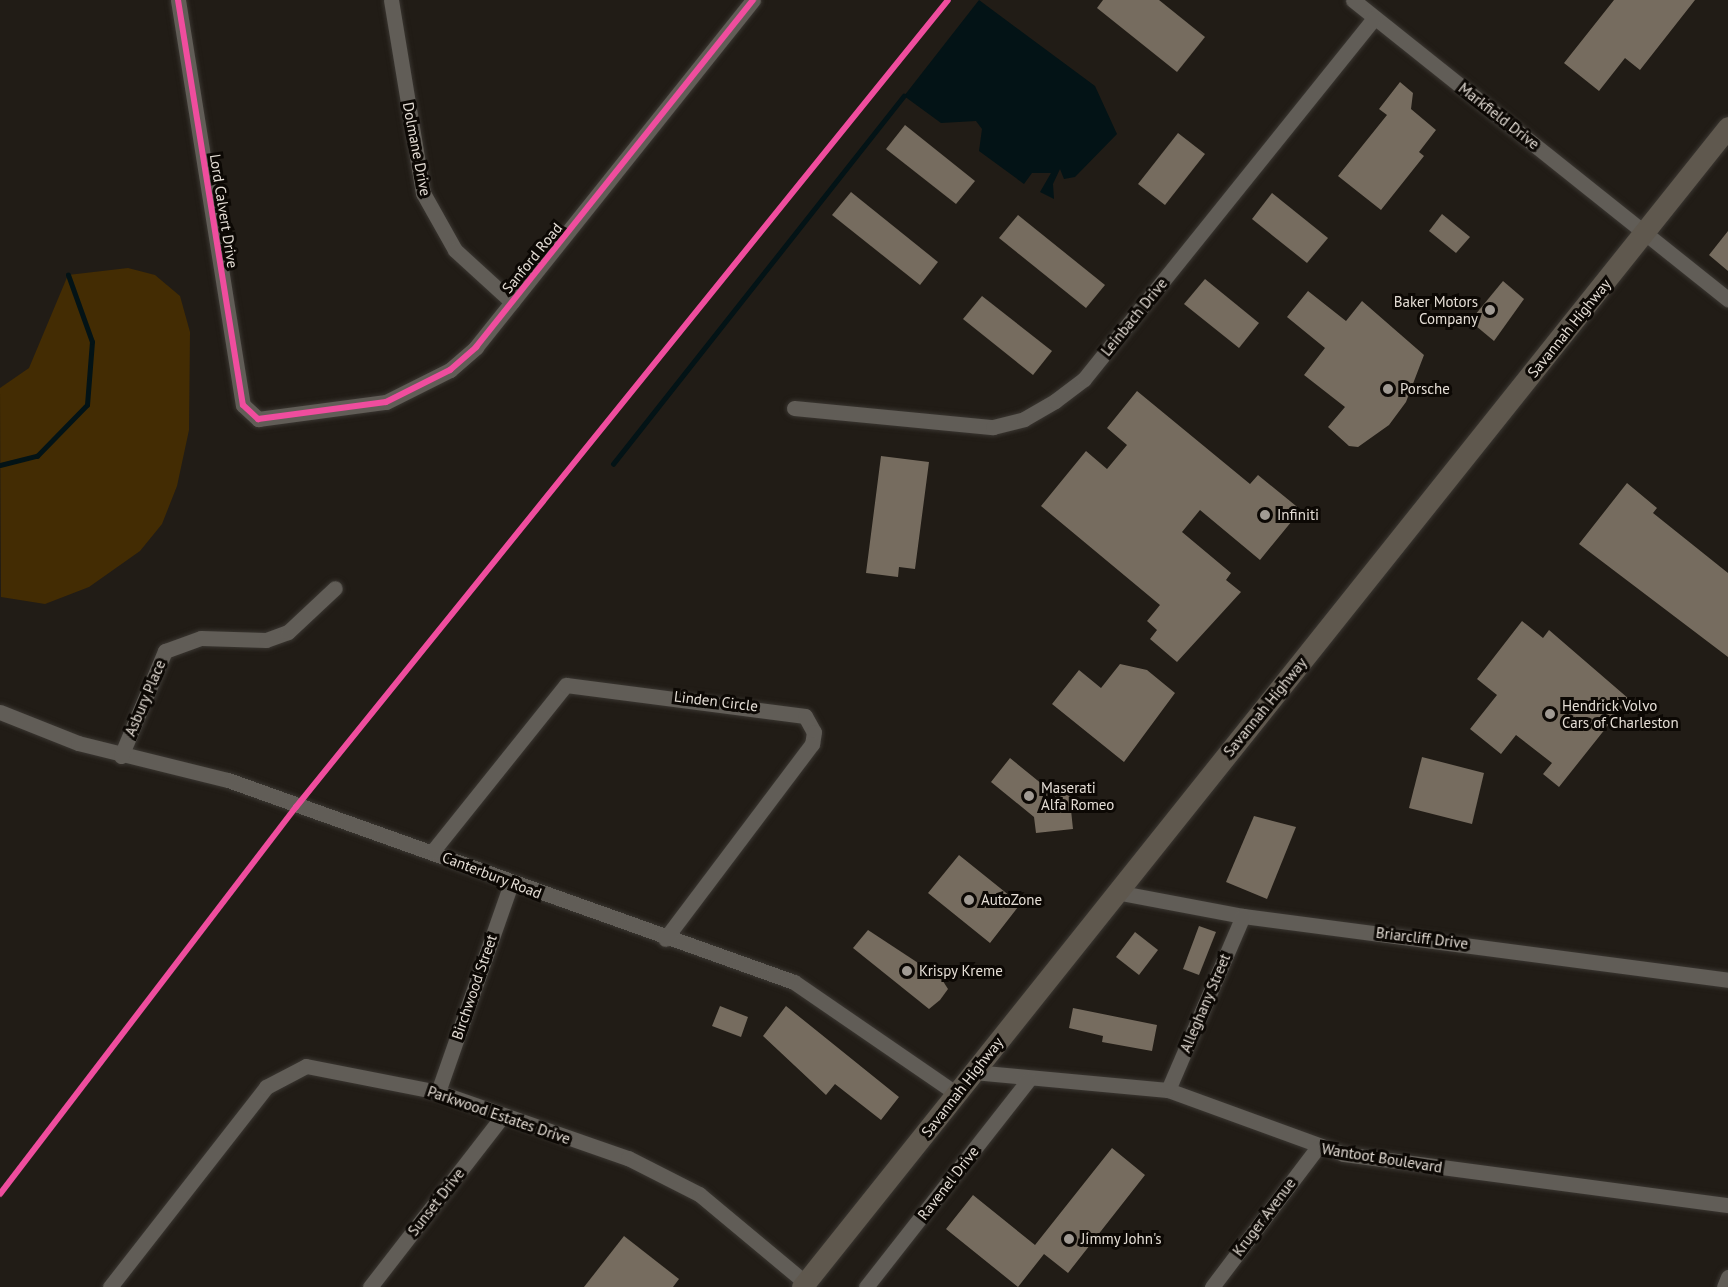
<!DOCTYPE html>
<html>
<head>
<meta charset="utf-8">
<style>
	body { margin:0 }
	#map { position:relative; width:1728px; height:1287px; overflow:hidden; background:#211c16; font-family:"PT Sans",sans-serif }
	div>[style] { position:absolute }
	.green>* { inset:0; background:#432c03 }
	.water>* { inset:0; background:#031316 }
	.stream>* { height:4.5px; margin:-2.25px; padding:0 2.25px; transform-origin:2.25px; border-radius:2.25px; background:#031316 }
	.building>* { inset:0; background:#766c5f }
	.roads { filter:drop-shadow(0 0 2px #3a3631) drop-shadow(0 0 2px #3a3631) }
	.minor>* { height:15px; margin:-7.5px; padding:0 7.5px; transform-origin:7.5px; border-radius:7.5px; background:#615d57 }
	.highway>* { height:21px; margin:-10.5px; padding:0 10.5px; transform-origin:10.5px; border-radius:10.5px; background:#5f584e }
	.cycleway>* { height:6px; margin:-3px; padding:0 3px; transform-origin:3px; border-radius:3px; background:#ef4d9e }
	.dots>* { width:16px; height:16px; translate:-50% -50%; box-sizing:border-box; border:3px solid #0c0804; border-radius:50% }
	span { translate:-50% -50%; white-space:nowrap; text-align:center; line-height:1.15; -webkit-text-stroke:6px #0c0804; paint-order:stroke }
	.street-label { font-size:15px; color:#e5ded6 }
	.poi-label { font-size:15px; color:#e5ded6 }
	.right { translate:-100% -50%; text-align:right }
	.left { translate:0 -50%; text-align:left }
</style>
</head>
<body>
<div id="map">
	<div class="green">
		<i style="clip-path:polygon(128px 268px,155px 275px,180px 296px,190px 332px,189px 430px,177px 486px,162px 524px,140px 551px,89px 587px,45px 604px,1px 597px,0 388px,29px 368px,68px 275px)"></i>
	</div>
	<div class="water">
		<i style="clip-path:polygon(979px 0,1095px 86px,1117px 134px,1075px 177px,1064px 179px,1060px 169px,1053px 184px,1054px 199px,1040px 192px,1051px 173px,1032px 173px,1024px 184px,979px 151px,982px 129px,976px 121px,941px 123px,904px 96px)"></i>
	</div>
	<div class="stream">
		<i style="left:613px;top:464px;width:469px;rotate:-51.7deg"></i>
		<i style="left:0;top:465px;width:38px;rotate:-14deg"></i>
		<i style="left:37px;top:456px;width:71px;rotate:-45.6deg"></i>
		<i style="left:87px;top:405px;width:63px;rotate:-85.5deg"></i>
		<i style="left:92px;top:342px;width:71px;rotate:-109.7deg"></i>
	</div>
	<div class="building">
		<i style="clip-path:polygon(1103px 0,1159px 0,1205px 37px,1177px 72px,1097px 8px)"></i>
		<i style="clip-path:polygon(1614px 0,1695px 0,1640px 70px,1625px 58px,1599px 91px,1564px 63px)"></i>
		<i style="clip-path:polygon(1400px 82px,1413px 93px,1411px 109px,1436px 130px,1419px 152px,1424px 156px,1381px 210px,1338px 176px,1387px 115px,1379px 109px)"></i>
		<i style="clip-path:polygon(905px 125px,975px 181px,956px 204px,886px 149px)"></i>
		<i style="clip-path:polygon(1178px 133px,1205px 154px,1165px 205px,1138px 184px)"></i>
		<i style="clip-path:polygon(851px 192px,938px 262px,920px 285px,832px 215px)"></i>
		<i style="clip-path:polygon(1272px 193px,1328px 238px,1307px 263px,1252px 219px)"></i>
		<i style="clip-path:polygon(1442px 214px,1470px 237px,1456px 253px,1429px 231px)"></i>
		<i style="clip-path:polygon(1018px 215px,1105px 285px,1086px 308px,999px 238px)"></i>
		<i style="clip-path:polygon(1728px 231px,1728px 271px,1709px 255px)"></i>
		<i style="clip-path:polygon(1205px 279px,1259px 323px,1239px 348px,1184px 304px)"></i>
		<i style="clip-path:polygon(1503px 281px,1524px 299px,1494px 341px,1470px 321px)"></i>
		<i style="clip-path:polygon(1308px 291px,1346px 321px,1362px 301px,1424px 355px,1406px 402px,1389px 425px,1358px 447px,1349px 446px,1328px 427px,1345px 407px,1304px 375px,1325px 348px,1287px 317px)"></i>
		<i style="clip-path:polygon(982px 296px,1052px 351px,1033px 375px,963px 319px)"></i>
		<i style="clip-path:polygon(1137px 391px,1250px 484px,1258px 475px,1301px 510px,1260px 560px,1200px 510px,1182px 532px,1231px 573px,1226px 580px,1241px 592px,1177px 662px,1150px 639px,1157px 630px,1147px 621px,1160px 605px,1041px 506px,1086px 451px,1107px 469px,1127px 445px,1107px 428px)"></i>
		<i style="clip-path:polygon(881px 456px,929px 462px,915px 569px,899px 567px,898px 577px,866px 573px)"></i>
		<i style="clip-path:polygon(1627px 483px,1657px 508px,1653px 513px,1728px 573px,1728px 657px,1579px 544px)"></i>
		<i style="clip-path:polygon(1522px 621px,1543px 638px,1549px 630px,1629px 699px,1559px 787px,1543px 774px,1552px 763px,1516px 735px,1501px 754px,1470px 729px,1497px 695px,1477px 679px)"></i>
		<i style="clip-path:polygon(1120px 664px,1147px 670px,1175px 693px,1124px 762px,1052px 704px,1079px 670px,1101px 688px)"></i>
		<i style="clip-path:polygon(1422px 757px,1484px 773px,1472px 824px,1409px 808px)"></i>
		<i style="clip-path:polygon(1010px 758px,1053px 793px,1069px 791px,1073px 829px,1036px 833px,1034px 817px,991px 782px)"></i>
		<i style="clip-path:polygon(1254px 816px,1296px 827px,1267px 899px,1226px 882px)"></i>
		<i style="clip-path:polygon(959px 855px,1010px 896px,1028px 894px,990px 943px,928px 893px)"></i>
		<i style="clip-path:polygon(1199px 926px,1216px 932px,1199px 975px,1183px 969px)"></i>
		<i style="clip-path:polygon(868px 930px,941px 978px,948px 989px,940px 1000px,929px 1009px,853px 948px)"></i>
		<i style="clip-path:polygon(1135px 932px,1158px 950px,1139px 975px,1116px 957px)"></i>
		<i style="clip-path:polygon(720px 1006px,748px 1017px,741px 1037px,712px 1026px)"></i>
		<i style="clip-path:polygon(786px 1006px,899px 1097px,881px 1120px,835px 1084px,826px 1095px,763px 1036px)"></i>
		<i style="clip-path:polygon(1073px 1008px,1157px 1025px,1152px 1051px,1102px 1042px,1103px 1036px,1069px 1028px)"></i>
		<i style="clip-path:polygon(1112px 1148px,1145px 1175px,1068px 1273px,1044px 1254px,1018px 1287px,946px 1229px,973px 1195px,1035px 1245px)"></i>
		<i style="clip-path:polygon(624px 1236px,679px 1279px,673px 1287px,584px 1287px)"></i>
	</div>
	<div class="roads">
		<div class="minor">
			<i style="left:178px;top:0;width:410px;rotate:80.9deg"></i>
			<i style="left:243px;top:405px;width:21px;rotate:43deg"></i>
			<i style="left:258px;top:419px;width:129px;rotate:-7.6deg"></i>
			<i style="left:386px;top:402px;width:72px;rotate:-26.6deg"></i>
			<i style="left:450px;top:370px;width:35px;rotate:-41deg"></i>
			<i style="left:476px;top:347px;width:444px;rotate:-51.4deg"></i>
			<i style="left:391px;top:0;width:196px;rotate:80.6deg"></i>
			<i style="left:423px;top:193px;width:65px;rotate:60.7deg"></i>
			<i style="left:455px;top:250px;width:77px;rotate:42.4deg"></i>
			<i style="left:1353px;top:0;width:480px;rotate:38.6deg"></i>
			<i style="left:794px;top:408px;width:200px;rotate:5.5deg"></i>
			<i style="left:993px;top:427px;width:32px;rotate:-14deg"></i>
			<i style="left:1024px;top:419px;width:36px;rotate:-30deg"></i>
			<i style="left:1055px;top:401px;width:36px;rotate:-37deg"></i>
			<i style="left:1084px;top:379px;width:463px;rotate:-51.2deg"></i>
			<i style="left:0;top:712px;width:84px;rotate:21.7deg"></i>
			<i style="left:78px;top:743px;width:154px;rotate:13.9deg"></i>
			<i style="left:228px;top:780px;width:601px;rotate:19.64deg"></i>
			<i style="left:794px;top:982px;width:198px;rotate:34.5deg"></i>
			<i style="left:121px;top:756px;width:114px;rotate:-67.3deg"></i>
			<i style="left:165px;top:651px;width:38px;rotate:-20deg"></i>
			<i style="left:201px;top:638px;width:65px;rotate:1.8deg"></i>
			<i style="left:266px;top:640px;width:23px;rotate:-20deg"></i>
			<i style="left:288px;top:632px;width:64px;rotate:-43.1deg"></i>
			<i style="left:432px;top:852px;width:214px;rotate:-51.3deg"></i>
			<i style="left:566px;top:685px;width:241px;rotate:7.4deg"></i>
			<i style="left:805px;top:716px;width:18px;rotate:61deg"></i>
			<i style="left:814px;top:732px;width:12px;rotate:99deg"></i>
			<i style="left:812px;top:744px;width:244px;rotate:127deg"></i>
			<i style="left:1116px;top:892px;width:129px;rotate:10.7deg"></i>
			<i style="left:1243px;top:916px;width:489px;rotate:7.5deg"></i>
			<i style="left:973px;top:1072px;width:196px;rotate:5.3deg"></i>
			<i style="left:1168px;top:1090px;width:187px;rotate:20deg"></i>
			<i style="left:1344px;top:1154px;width:387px;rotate:7.6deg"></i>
			<i style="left:1168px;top:1090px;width:189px;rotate:-66.7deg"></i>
			<i style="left:438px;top:1092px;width:221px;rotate:-70.7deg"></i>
			<i style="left:110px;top:1287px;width:254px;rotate:-52deg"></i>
			<i style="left:266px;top:1087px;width:45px;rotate:-27.7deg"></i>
			<i style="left:306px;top:1066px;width:135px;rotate:11.1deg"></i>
			<i style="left:438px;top:1092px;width:201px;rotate:19.2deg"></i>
			<i style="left:628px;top:1158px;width:80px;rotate:26.9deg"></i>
			<i style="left:699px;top:1194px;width:139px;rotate:39.8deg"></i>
			<i style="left:370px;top:1287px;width:215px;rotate:-52.2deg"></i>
			<i style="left:866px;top:1287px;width:264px;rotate:-51.9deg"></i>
			<i style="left:1212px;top:1287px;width:174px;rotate:-52.9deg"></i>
			<i style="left:1724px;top:1287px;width:11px;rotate:-68deg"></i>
		</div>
		<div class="highway">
			<i style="left:802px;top:1287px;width:1484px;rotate:-51.4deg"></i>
		</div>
	</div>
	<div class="cycleway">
		<i style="left:178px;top:0;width:410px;rotate:80.9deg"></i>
		<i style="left:243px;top:405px;width:21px;rotate:43deg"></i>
		<i style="left:258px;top:419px;width:129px;rotate:-7.6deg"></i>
		<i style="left:386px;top:402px;width:72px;rotate:-26.6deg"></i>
		<i style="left:450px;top:370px;width:35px;rotate:-41deg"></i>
		<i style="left:476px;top:347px;width:444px;rotate:-51.4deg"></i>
		<i style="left:0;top:1194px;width:487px;rotate:-52.6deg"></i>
		<i style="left:296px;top:807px;width:1037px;rotate:-51.06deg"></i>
	</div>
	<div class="dots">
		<i style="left:1490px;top:310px;background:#a09a93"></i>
		<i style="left:1388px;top:389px;background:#a09a93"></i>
		<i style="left:1265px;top:515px;background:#a09a93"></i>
		<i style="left:1550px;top:714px;background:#a09a93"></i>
		<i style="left:1029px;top:796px;background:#a09a93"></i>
		<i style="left:969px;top:900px;background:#a09a93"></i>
		<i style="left:907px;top:971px;background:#a09a93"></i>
		<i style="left:1069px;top:1239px;background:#a09a93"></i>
	</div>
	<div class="street-label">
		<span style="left:1499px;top:116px;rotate:38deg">Markfield Drive</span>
		<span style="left:417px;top:149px;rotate:79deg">Dolmane Drive</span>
		<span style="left:224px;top:211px;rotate:81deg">Lord Calvert Drive</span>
		<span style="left:532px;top:258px;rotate:-51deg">Sanford Road</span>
		<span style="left:1134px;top:317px;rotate:-51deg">Leinbach Drive</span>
		<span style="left:1569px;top:328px;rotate:-51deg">Savannah Highway</span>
		<span style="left:145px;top:698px;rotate:-67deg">Asbury Place</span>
		<span style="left:716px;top:701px;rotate:7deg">Linden Circle</span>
		<span style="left:1265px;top:707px;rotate:-51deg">Savannah Highway</span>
		<span style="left:492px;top:875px;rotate:21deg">Canterbury Road</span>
		<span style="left:1422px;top:938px;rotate:7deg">Briarcliff Drive</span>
		<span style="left:474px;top:987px;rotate:-71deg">Birchwood Street</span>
		<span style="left:1205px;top:1003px;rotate:-67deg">Alleghany Street</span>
		<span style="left:962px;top:1087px;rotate:-52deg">Savannah Highway</span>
		<span style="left:499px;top:1115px;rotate:19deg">Parkwood Estates Drive</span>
		<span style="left:1382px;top:1158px;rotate:9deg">Wantoot Boulevard</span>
		<span style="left:948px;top:1183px;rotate:-52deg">Ravenel Drive</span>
		<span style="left:436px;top:1202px;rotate:-52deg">Sunset Drive</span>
		<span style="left:1264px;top:1217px;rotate:-53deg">Kruger Avenue</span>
	</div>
	<div class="poi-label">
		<span class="right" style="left:1478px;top:310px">Baker Motors<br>Company</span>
		<span class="left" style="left:1400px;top:389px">Porsche</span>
		<span class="left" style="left:1277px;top:515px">Infiniti</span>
		<span class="left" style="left:1562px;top:714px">Hendrick Volvo<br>Cars of Charleston</span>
		<span class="left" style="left:1041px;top:796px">Maserati<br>Alfa Romeo</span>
		<span class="left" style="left:981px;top:900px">AutoZone</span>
		<span class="left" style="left:919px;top:971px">Krispy Kreme</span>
		<span class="left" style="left:1081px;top:1239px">Jimmy John's</span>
	</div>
</div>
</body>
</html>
